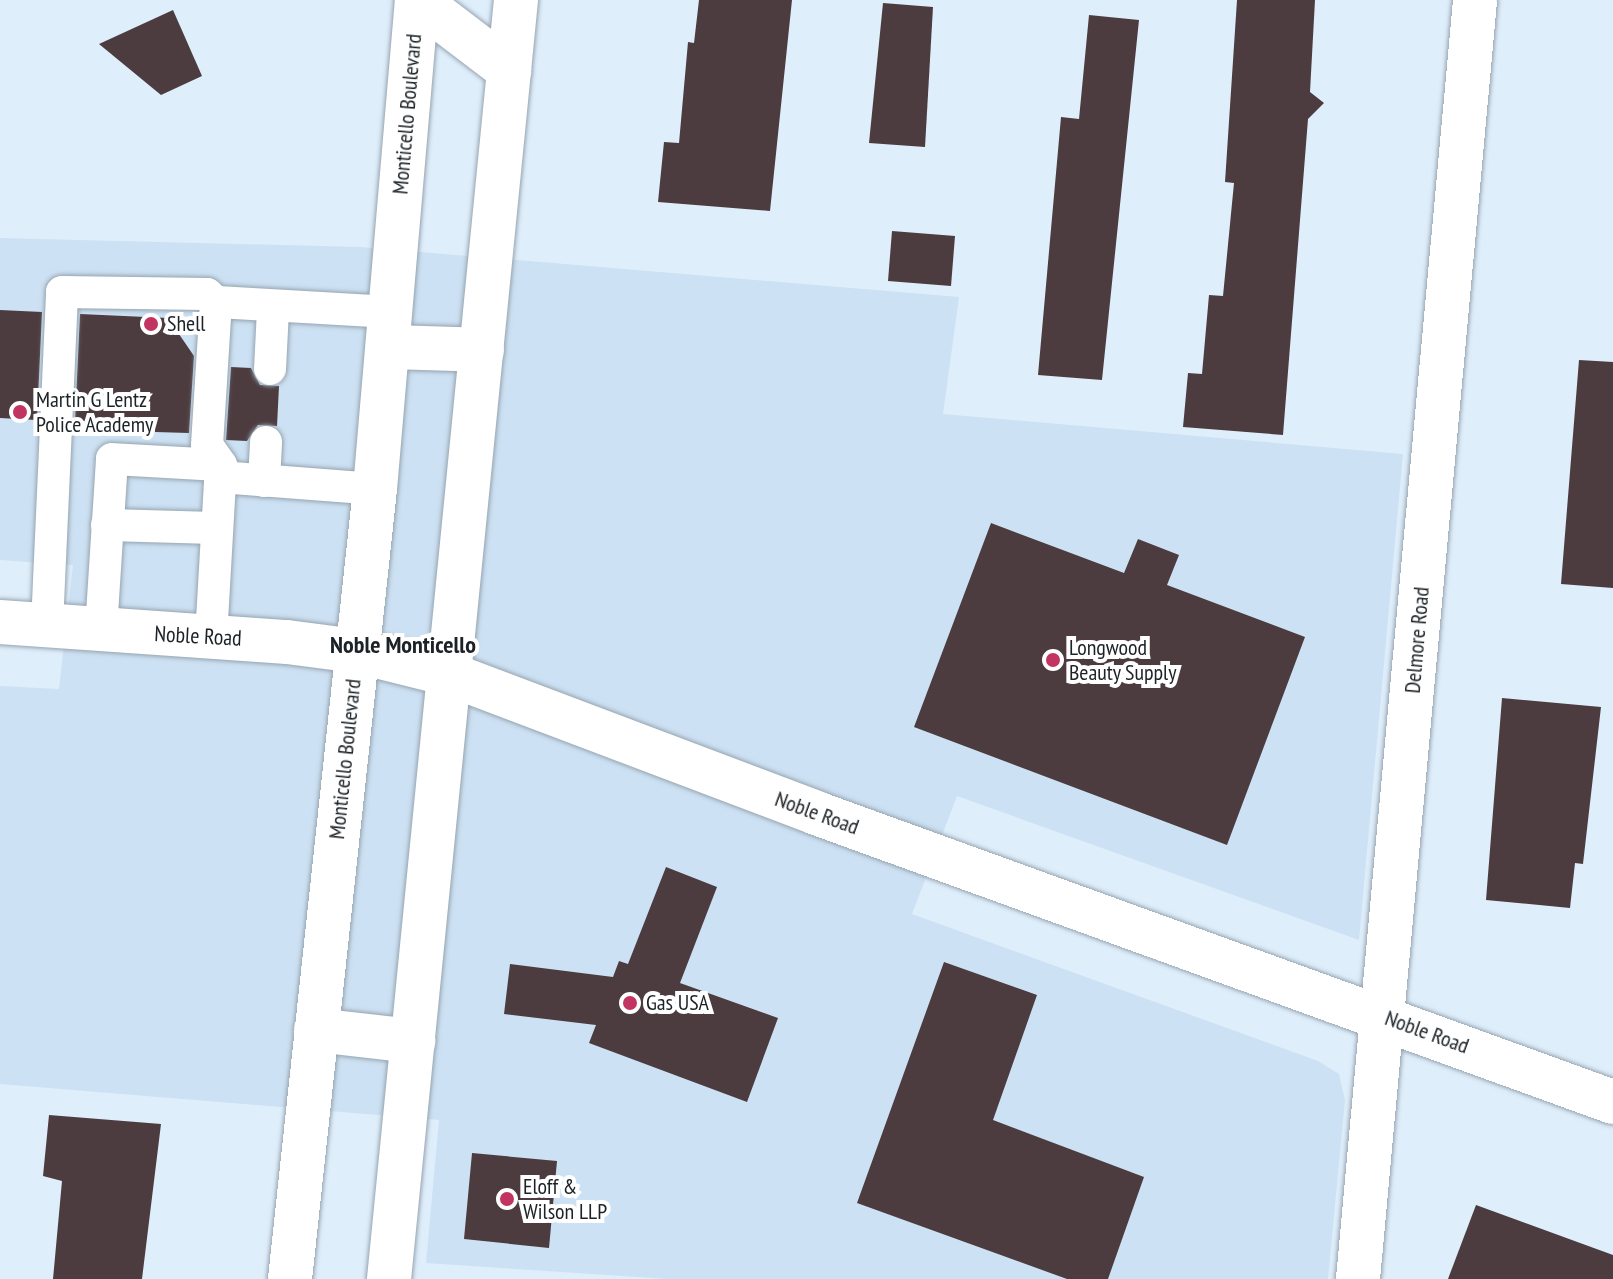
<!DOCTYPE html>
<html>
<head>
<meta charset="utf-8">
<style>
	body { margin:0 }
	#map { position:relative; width:1613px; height:1279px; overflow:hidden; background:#dfeefb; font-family:"PT Sans Narrow",sans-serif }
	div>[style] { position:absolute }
	.built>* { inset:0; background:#cce1f3 }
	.building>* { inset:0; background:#4c3c3f }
	.roads { filter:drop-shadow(0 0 2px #96a4b0) drop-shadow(0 0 2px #96a4b0) }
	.service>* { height:32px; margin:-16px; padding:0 16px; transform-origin:16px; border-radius:16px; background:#fff }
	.minor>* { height:44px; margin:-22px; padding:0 22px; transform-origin:22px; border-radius:22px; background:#fff }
	.tertiary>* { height:44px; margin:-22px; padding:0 22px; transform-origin:22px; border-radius:22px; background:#fff }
	.secondary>* { height:44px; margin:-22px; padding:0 22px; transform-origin:22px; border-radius:22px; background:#fff }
	.dots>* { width:22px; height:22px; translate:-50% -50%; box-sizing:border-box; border:4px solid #fff; border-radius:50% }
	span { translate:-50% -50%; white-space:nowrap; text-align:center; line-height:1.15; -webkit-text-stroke:8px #fff; paint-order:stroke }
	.street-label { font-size:22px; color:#1c2226 }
	.poi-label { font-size:22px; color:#1c2226 }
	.left { translate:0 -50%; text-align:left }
	.neighbourhood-label { font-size:24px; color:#1c2226; font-weight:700 }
</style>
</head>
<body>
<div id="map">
	<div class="built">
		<i style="clip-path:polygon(0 238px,360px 247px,959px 297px,943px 414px,1403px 454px,1359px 940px,957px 796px,912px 914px,1318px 1061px,1339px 1074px,1345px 1100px,1328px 1279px,668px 1279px,426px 1263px,439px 1120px,0 1084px,0 686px,59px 689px,73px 565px,0 560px)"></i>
	</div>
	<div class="building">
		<i style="clip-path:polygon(699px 0,792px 0,770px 211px,658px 202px,664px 142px,679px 143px,688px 42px,694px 43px)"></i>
		<i style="clip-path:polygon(1237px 0,1315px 0,1310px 92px,1324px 103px,1308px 119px,1283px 435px,1183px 427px,1188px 373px,1202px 374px,1209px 295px,1223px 296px,1234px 183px,1225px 182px)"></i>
		<i style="clip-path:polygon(883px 3px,933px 7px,925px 147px,869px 143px)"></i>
		<i style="clip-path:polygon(173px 10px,202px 76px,161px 95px,99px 44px)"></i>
		<i style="clip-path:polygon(1089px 15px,1139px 20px,1102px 380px,1038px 375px,1061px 117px,1079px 119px)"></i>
		<i style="clip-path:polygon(892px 231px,955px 236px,951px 286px,888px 281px)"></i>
		<i style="clip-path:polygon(0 310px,42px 312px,37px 420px,0 418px)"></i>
		<i style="clip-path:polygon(80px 314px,168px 318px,194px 356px,189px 433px,155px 432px,155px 424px,75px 421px)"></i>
		<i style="clip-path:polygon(1579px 360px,1613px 362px,1613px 588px,1561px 584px)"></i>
		<i style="clip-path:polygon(231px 367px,251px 368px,260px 385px,279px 386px,277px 426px,258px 425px,247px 441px,226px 440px)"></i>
		<i style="clip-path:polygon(991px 523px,1124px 573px,1138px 539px,1179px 555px,1167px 585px,1305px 637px,1227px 845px,914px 727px)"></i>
		<i style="clip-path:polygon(1502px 698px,1601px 707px,1583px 864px,1575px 863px,1570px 908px,1486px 900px)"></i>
		<i style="clip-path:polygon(666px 867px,717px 887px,680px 983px,778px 1018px,747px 1102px,589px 1043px,596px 1025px,504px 1014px,510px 964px,613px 977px,619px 961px,628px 964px)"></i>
		<i style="clip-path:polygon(944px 962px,1037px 995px,993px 1120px,1144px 1177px,1108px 1279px,1067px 1279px,857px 1203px)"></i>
		<i style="clip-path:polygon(49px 1115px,161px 1124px,142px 1279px,53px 1279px,62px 1181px,43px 1176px)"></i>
		<i style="clip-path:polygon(472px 1153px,557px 1161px,549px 1248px,464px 1239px)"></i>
		<i style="clip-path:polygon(1476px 1205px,1613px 1255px,1613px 1279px,1448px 1279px)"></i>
	</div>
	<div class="roads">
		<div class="service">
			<i style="left:270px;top:369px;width:60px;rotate:-87.1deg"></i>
			<i style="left:220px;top:477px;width:155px;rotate:4.4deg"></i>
			<i style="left:264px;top:481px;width:39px;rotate:-87deg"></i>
			<i style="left:107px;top:525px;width:109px;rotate:1.6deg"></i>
			<i style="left:47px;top:625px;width:333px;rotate:-87.4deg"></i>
			<i style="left:62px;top:292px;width:145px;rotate:0.8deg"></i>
			<i style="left:207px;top:294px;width:12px;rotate:42deg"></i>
			<i style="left:101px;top:630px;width:171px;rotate:-86.3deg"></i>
			<i style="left:112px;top:459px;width:109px;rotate:3.2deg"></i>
			<i style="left:211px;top:638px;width:173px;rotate:-86.7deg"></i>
			<i style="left:221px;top:465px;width:24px;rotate:-125deg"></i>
			<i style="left:207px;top:445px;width:143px;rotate:-86.4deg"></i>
			<i style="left:216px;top:302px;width:176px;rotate:3.3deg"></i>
		</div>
		<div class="minor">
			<i style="left:417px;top:0;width:116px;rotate:37.3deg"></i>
			<i style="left:1358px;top:1279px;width:1284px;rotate:-84.77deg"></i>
		</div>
		<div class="tertiary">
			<i style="left:389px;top:347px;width:93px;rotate:1.8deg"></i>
			<i style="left:316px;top:1030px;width:98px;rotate:6.5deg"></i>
		</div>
		<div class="secondary">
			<i style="left:0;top:622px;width:288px;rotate:4deg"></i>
			<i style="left:287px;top:642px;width:70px;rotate:7.4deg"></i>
			<i style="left:356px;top:651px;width:96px;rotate:13.9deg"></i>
			<i style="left:449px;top:674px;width:392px;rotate:20.7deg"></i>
			<i style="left:816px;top:813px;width:848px;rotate:19.93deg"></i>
			<i style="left:290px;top:1279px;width:795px;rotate:-83.86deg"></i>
			<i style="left:375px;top:489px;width:491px;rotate:-85.1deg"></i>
			<i style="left:389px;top:1279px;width:1285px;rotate:-84.33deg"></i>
		</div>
	</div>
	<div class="dots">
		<i style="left:151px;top:324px;background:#c23461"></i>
		<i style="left:20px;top:412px;background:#c23461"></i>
		<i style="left:1053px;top:660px;background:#c23461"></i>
		<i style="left:630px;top:1003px;background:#c23461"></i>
		<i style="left:507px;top:1199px;background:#c23461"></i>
	</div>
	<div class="street-label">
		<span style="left:407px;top:114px;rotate:-85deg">Monticello Boulevard</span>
		<span style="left:198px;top:636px;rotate:3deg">Noble Road</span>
		<span style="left:1417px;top:640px;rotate:-85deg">Delmore Road</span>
		<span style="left:345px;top:759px;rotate:-84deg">Monticello Boulevard</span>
		<span style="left:817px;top:813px;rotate:20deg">Noble Road</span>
		<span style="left:1427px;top:1032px;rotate:20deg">Noble Road</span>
	</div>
	<div class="poi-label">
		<span class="left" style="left:167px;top:324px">Shell</span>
		<span class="left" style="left:36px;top:412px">Martin G Lentz<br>Police Academy</span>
		<span class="left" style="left:1069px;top:660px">Longwood<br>Beauty Supply</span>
		<span class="left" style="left:646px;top:1003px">Gas USA</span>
		<span class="left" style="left:523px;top:1199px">Eloff &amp;<br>Wilson LLP</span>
	</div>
	<div class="neighbourhood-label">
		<span style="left:403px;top:645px">Noble Monticello</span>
	</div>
</div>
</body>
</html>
